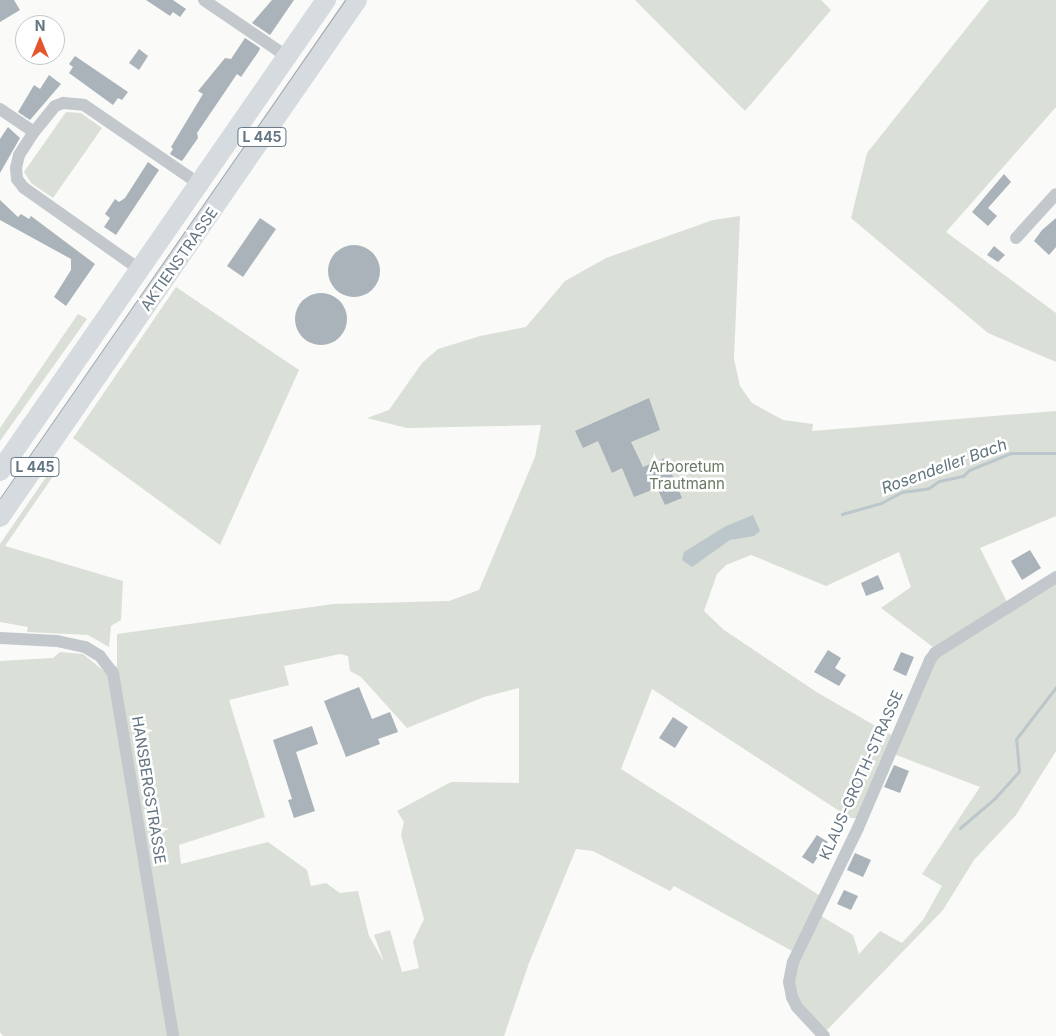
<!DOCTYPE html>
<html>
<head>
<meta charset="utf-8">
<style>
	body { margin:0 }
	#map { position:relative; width:1056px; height:1036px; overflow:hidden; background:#fafaf8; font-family:Inter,sans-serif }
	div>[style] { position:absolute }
	.green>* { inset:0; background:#dadfd7 }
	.water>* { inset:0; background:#bbc7cb }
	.stream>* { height:3px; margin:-1.5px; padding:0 1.5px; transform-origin:1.5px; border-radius:1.5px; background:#bbc7cb }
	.building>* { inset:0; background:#aab3b9 }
	.round { border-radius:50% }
	.minor>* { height:12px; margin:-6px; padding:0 6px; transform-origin:6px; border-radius:6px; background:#c3c8cc }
	.primary>* { height:20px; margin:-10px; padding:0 10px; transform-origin:10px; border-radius:10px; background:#d6dbdf }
	.tram>* { height:1px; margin:-0.5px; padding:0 0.5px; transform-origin:0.5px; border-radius:0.5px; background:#a2aab0 }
	span { translate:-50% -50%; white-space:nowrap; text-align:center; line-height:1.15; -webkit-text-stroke:5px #fff; paint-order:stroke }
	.shield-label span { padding:1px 4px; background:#fff; border:1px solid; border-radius:4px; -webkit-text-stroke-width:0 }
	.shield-label { font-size:14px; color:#657683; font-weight:700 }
	.street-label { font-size:15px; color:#657683 }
	.park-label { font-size:15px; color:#687a64 }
	.water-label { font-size:16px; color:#60757c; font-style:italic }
	.north { position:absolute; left:15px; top:15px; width:50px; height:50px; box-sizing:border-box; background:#fff; border:1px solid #c1c8cd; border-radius:50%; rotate:0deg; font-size:14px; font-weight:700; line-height:20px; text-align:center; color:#657683 }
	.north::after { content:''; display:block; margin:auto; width:18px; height:22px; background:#e4572e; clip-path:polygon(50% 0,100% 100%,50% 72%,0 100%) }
</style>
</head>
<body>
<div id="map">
	<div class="green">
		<i style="clip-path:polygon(635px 0,821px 0,831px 10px,745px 111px)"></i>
		<i style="clip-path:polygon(989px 0,1056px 0,1056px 107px,946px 232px,1056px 313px,1056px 362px,988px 333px,851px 218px,867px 153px)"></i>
		<i style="clip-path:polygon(66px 112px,81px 113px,102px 128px,53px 198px,31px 183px,24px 172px)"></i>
		<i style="clip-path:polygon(evenodd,740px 216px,734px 359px,740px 386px,752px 403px,783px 420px,813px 424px,812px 431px,1056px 411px,1056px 516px,980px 548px,1007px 602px,938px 647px,933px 647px,881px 608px,911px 587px,899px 552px,826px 586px,751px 555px,726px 565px,717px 574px,704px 611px,724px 630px,818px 693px,895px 737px,857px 818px,850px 818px,652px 689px,621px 769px,822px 897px,792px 951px,674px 886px,670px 891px,593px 851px,576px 849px,529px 963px,504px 1036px,3px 1036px,0 1032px,0 661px,53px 658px,60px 652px,83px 654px,104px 671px,117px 666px,117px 634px,334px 604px,449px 601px,479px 590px,535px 457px,541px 425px,407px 428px,367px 418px,389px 410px,422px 363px,438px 349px,480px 336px,526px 327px,565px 281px,606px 258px,713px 220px,740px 216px,340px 654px,348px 656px,350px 671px,361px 677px,407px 728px,484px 697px,519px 688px,519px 783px,451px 782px,397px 811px,404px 822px,401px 835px,424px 919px,413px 942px,419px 968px,402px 972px,390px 930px,374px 935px,384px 962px,369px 936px,358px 891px,340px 893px,326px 883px,311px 886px,307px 870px,268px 842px,181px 864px,179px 845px,265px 817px,229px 700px,289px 685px,284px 666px,340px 654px)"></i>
		<i style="clip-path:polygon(176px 287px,299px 370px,220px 545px,73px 438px)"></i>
		<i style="clip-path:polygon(78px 314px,87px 319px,0 441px,0 428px)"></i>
		<i style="clip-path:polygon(53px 467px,58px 469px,5px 546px,123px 581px,121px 620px,111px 626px,109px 647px,88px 635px,27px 632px,28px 627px,0 622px,0 544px)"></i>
		<i style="clip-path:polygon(1056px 580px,1056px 751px,1016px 815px,974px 860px,943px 910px,826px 1031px,797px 1000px,793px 973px,821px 916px,853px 935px,859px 954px,880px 931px,902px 943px,923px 920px,942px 886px,922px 874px,980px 787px,891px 753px,940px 652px)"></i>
	</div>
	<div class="water">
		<i style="clip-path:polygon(753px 515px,760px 531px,754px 536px,730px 540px,692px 567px,682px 560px,684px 552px,726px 526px)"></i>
	</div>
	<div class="stream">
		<i style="left:842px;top:514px;width:41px;rotate:-15.8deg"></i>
		<i style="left:881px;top:503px;width:24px;rotate:-28deg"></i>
		<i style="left:902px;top:492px;width:27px;rotate:-8deg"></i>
		<i style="left:929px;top:488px;width:12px;rotate:-35deg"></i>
		<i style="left:939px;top:481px;width:25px;rotate:-12deg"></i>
		<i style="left:963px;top:476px;width:8px;rotate:-45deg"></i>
		<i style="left:969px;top:470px;width:45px;rotate:-22deg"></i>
		<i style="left:1011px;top:453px;width:45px"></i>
		<i style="left:960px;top:828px;width:46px;rotate:-40.6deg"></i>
		<i style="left:995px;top:798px;width:36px;rotate:-48deg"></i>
		<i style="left:1019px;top:771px;width:32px;rotate:-95deg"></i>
		<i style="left:1016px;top:739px;width:66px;rotate:-52.4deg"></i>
	</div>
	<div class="building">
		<i style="clip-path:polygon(0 0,14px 0,20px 10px,0 22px)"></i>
		<i style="clip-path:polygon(146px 0,173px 0,186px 9px,180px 17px,173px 12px,170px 16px)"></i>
		<i style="clip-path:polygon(272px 0,294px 0,270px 35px,252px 23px)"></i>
		<i style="clip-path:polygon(245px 38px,260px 48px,259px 51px,241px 77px,237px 74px,197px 133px,198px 138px,182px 161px,178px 159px,170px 154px,173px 149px,171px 147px,203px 94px,198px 91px,225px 58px,231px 59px)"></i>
		<i style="clip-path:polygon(139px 49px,148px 56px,139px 70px,129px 63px)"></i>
		<i style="clip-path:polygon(75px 56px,128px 92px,122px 100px,118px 98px,113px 105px,69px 73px,73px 67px,69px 64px)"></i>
		<i style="clip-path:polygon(49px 75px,61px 84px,30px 120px,18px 112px,34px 85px,40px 89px)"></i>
		<i style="clip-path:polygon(8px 127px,20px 138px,0 173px,0 139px)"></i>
		<i style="clip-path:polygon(148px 162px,159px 170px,116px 235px,104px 227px,110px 218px,105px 214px,115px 199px,119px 202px,125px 198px)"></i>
		<i style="clip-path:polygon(1004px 174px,1011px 182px,988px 208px,997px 216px,988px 226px,972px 212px)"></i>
		<i style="clip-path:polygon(0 200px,18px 217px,21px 214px,29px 219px,31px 216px,95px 264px,66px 306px,54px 297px,71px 270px,71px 259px,0 220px)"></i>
		<i style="clip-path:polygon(260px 218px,276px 229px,243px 277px,227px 266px)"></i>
		<i style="clip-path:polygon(1056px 218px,1056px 247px,1049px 255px,1034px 241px,1042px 230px)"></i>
		<i class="round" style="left:328px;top:245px;width:52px;height:52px"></i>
		<i style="clip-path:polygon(994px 246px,1005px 255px,998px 262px,987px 255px)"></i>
		<i class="round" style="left:295px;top:293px;width:52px;height:52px"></i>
		<i style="clip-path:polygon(649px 398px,660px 430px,631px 442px,643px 467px,665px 458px,682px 498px,665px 505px,657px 488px,634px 497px,622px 468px,612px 473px,598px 441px,583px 448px,575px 431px)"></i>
		<i style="clip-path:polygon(1030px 550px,1041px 568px,1022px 580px,1011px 561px)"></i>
		<i style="clip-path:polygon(878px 575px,884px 589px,866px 596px,861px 583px)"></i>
		<i style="clip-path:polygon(828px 650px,841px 658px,835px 668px,846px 675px,839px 686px,814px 672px)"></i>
		<i style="clip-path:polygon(901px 652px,914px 657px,906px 676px,893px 670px)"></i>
		<i style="clip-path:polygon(359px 687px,372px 719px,390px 712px,398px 732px,378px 739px,380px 744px,346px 757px,324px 701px)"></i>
		<i style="clip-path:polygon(673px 717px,688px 727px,675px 748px,659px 738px)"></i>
		<i style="clip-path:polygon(312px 726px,318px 744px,296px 752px,315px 811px,294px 818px,288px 800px,292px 799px,273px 740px)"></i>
		<i style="clip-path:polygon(894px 765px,909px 771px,900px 793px,884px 787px)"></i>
		<i style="clip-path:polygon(817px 835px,828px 842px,813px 864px,802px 857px)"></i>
		<i style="clip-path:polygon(855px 853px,871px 860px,863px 877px,847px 870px)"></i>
		<i style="clip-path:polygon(844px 890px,858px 896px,851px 910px,837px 904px)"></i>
	</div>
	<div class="minor">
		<i style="left:204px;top:0;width:99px;rotate:34.3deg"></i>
		<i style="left:0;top:109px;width:41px;rotate:34.1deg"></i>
		<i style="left:1016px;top:238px;width:59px;rotate:-47.7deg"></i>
		<i style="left:139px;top:269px;width:141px;rotate:-144.8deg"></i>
		<i style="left:24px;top:188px;width:11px;rotate:-128deg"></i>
		<i style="left:17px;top:179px;width:11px;rotate:-95deg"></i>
		<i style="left:16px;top:168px;width:13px;rotate:-77deg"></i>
		<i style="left:19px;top:155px;width:27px;rotate:-57deg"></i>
		<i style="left:34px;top:132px;width:33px;rotate:-51deg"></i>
		<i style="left:55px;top:106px;width:9px;rotate:-21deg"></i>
		<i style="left:63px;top:103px;width:21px;rotate:5deg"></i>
		<i style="left:84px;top:105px;width:138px;rotate:34.4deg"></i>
		<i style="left:0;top:638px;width:57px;rotate:3deg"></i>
		<i style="left:57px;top:641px;width:29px;rotate:12deg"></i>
		<i style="left:85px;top:647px;width:17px;rotate:31deg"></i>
		<i style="left:100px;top:656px;width:21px;rotate:53deg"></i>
		<i style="left:113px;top:673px;width:368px;rotate:80.6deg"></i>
		<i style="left:824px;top:1036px;width:40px;rotate:-133deg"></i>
		<i style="left:797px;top:1007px;width:11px;rotate:-117deg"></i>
		<i style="left:792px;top:997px;width:15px;rotate:-101deg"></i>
		<i style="left:789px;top:982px;width:20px;rotate:-79deg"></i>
		<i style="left:793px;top:962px;width:149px;rotate:-64.1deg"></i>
		<i style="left:858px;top:828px;width:183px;rotate:-66.8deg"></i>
		<i style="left:930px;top:660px;width:9px;rotate:-54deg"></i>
		<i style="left:935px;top:653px;width:143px;rotate:-32.1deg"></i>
	</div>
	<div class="primary">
		<i style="left:0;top:471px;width:573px;rotate:-55.31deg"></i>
		<i style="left:0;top:517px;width:628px;rotate:-55.37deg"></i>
	</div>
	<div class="tram">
		<i style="left:0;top:498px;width:606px;rotate:-55.29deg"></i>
	</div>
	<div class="shield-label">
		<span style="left:262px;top:137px">L 445</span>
		<span style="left:35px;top:467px">L 445</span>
	</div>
	<div class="street-label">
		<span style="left:179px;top:259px;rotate:-55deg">AKTIENSTRASSE</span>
		<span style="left:861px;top:775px;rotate:-66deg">KLAUS-GROTH-STRASSE</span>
		<span style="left:149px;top:790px;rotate:81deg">HANSBERGSTRASSE</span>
	</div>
	<div class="park-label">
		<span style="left:687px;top:475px">Arboretum<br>Trautmann</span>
	</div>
	<div class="water-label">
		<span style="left:944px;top:466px;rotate:-20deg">Rosendeller Bach</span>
	</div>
	<div class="north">N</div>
</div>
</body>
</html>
